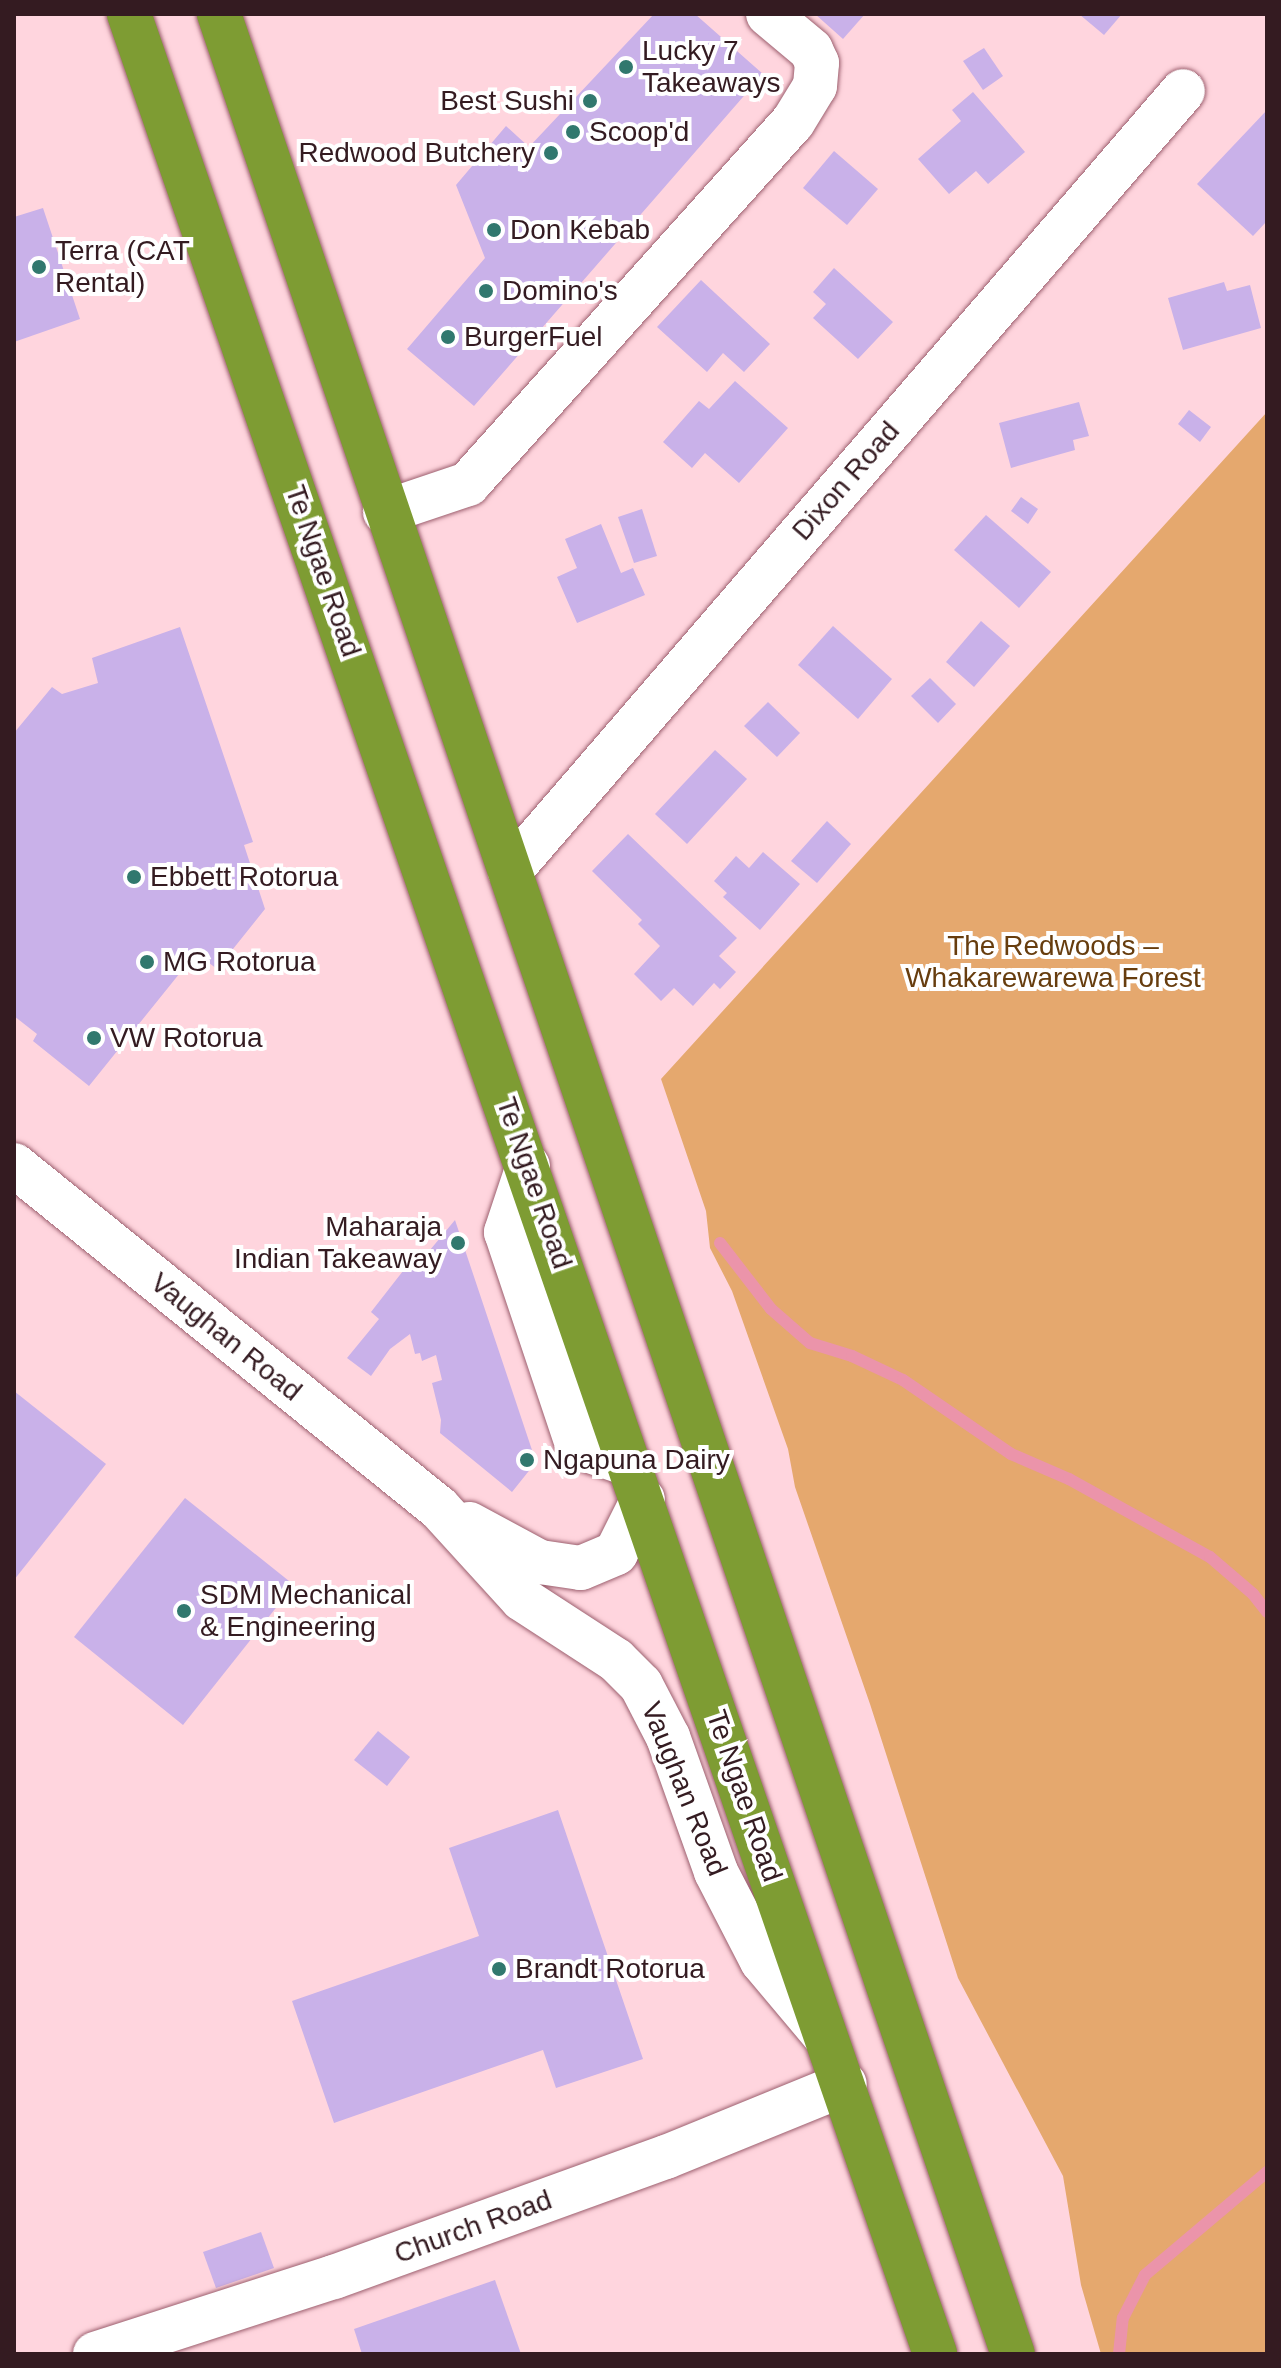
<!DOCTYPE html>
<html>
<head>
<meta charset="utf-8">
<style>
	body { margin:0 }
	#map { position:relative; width:1281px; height:2368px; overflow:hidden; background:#ffd5de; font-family:Helvetica,sans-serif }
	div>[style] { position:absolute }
	.green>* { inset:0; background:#e5a86e }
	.stream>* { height:12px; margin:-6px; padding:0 6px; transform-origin:6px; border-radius:6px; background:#eb94aa }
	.building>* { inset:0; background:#c9b1e9 }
	.roads { filter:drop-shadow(0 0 2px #9d606f) drop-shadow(0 0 2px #9d606f) }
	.minor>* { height:44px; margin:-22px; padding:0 22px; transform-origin:22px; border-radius:22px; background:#fff }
	.highway>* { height:44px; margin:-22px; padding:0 22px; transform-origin:22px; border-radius:22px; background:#7e9c33 }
	.dots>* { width:22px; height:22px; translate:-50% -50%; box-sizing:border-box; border:4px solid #fff; border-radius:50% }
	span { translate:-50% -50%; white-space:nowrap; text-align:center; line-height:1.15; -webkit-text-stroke:8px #fff; paint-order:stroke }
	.poi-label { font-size:28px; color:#341b21 }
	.left { translate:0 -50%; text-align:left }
	.right { translate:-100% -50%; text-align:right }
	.street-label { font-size:28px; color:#341b21 }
	.park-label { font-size:28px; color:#673d0e }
	.frame { position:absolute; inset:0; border:16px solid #341b21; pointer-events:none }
</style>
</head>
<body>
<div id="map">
	<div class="green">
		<i style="clip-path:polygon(1267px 412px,1267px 2354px,1101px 2354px,1081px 2285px,1063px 2176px,958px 1978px,870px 1704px,795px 1487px,788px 1449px,732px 1291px,710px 1248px,706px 1211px,661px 1079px)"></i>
	</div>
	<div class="stream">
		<i style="left:720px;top:1243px;width:83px;rotate:52.3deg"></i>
		<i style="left:771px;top:1309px;width:52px;rotate:41.1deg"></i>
		<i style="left:810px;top:1343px;width:44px;rotate:17.2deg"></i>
		<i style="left:852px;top:1356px;width:56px;rotate:25.2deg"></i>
		<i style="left:903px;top:1380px;width:131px;rotate:34.4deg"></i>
		<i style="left:1011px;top:1454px;width:63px;rotate:23.3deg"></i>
		<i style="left:1069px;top:1479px;width:161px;rotate:29deg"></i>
		<i style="left:1210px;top:1557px;width:57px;rotate:40.7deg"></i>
		<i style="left:1253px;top:1594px;width:23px;rotate:52deg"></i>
		<i style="left:1119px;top:2354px;width:36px;rotate:-84deg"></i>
		<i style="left:1123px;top:2318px;width:48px;rotate:-62.9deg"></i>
		<i style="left:1145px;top:2275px;width:160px;rotate:-40.2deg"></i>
	</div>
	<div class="building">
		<i style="clip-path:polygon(654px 14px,695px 14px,763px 74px,474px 406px,407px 349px,485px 258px,456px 185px,506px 126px,529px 147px)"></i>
		<i style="clip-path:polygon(815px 14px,865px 14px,843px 39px)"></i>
		<i style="clip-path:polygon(1079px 14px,1122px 14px,1104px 35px)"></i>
		<i style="clip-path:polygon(984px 48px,1003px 76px,983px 90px,963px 61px)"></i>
		<i style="clip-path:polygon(973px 92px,1025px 152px,988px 184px,976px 171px,949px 194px,918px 159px,961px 121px,952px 110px)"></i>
		<i style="clip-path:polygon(1267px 110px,1267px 221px,1253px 236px,1197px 184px)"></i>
		<i style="clip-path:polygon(834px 151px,878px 189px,847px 225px,803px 188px)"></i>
		<i style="clip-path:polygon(43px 208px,80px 319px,14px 342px,14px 217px)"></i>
		<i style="clip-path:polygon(834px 268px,893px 322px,858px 359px,813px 318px,826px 304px,813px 292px)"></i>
		<i style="clip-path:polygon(701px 280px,770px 344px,744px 372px,723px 353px,707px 372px,657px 327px)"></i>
		<i style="clip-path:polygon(1224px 282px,1227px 291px,1250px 285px,1261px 328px,1183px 350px,1168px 298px)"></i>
		<i style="clip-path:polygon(735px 381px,788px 428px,739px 483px,705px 453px,692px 468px,663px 442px,699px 401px,709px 409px)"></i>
		<i style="clip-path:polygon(1079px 402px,1089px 436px,1073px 440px,1075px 450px,1011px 468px,999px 423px)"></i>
		<i style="clip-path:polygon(1189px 410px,1211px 427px,1200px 442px,1178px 424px)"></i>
		<i style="clip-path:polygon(1021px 497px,1038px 509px,1028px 524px,1011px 511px)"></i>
		<i style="clip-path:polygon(642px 509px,657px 556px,634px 563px,618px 517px)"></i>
		<i style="clip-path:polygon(986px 515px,1051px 572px,1019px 608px,954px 550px)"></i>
		<i style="clip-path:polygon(601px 524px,621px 573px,633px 568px,645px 595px,577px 623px,557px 577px,577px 568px,565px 539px)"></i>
		<i style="clip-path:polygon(981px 621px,1010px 646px,974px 687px,946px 662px)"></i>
		<i style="clip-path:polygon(833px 626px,892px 679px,858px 719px,798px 665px)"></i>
		<i style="clip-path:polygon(180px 627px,253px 842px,244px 845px,265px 909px,217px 969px,196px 953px,89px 1086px,33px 1041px,37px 1034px,14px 1016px,14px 733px,52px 687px,62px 694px,98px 683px,92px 658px)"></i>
		<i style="clip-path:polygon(930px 678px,956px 704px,938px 723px,911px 696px)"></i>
		<i style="clip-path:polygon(768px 702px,800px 733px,777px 757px,744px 726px)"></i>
		<i style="clip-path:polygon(715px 750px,747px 779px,687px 844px,655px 814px)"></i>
		<i style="clip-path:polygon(827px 821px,851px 844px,817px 883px,791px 861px)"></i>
		<i style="clip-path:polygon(628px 834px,737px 938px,719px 956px,736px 972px,720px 989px,714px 983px,693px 1006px,674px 988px,661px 1001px,634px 974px,660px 946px,638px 924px,642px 920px,592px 871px)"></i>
		<i style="clip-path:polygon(763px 852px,800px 884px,760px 930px,723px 897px,727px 893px,714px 881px,736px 856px,749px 868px)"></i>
		<i style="clip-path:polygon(455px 1220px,536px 1462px,512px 1492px,440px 1433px,441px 1420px,432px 1383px,442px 1380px,436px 1355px,422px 1361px,420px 1353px,415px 1354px,410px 1334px,390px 1349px,371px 1376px,347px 1358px,379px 1319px,371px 1312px,410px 1262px,415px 1268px)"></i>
		<i style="clip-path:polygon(14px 1391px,106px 1464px,14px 1580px)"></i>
		<i style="clip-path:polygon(185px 1498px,294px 1585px,183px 1725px,74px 1637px)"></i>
		<i style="clip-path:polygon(378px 1731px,410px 1757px,387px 1786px,354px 1760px)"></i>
		<i style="clip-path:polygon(558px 1810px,643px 2059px,556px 2088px,543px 2050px,334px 2123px,292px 2001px,479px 1936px,449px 1848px)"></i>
		<i style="clip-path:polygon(261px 2232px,274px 2268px,216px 2288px,203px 2252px)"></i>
		<i style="clip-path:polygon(495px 2280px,521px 2354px,362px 2354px,354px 2329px)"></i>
	</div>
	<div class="roads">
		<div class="minor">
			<i style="left:385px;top:512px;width:88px;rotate:-18.6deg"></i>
			<i style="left:468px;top:484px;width:486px;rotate:-48.1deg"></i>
			<i style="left:793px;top:122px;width:42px;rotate:-58.6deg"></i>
			<i style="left:815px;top:86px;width:23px;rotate:-85deg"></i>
			<i style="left:817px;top:63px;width:14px;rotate:-115deg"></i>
			<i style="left:811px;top:50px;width:56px;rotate:-140.1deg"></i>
			<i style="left:510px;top:871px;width:1030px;rotate:-49.21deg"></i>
			<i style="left:14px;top:1165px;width:546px;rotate:38.91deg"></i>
			<i style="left:439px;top:1508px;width:123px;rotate:47.6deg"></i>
			<i style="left:522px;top:1599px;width:112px;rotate:33deg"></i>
			<i style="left:616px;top:1660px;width:35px;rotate:45deg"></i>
			<i style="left:641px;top:1685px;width:59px;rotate:62.6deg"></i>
			<i style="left:668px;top:1737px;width:143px;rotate:70.4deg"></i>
			<i style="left:716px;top:1872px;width:100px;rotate:62.7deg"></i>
			<i style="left:762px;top:1961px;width:98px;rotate:50deg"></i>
			<i style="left:528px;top:1166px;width:70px;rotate:108.4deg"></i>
			<i style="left:506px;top:1232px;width:227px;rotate:71.5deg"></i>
			<i style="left:578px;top:1447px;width:56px;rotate:18.8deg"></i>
			<i style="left:469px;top:1524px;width:81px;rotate:28.2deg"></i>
			<i style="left:540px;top:1562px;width:41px;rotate:8.3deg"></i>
			<i style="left:581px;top:1568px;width:38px;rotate:-23deg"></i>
			<i style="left:616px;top:1553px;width:60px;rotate:-63.4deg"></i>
			<i style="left:95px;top:2354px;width:251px;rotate:-17.9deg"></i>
			<i style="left:334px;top:2277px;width:353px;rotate:-19.9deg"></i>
			<i style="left:666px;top:2157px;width:193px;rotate:-22.2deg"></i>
		</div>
		<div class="highway">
			<i style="left:129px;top:14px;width:2475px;rotate:70.99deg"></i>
			<i style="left:219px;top:14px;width:2471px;rotate:71.26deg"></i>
		</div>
	</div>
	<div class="dots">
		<i style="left:626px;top:67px;background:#31786e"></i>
		<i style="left:590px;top:101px;background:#31786e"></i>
		<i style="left:573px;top:132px;background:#31786e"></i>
		<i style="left:551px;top:153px;background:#31786e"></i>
		<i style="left:494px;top:230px;background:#31786e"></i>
		<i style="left:39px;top:267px;background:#31786e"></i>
		<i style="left:486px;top:291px;background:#31786e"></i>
		<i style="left:448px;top:337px;background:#31786e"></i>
		<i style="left:134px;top:877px;background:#31786e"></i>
		<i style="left:147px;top:962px;background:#31786e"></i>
		<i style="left:94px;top:1038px;background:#31786e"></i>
		<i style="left:458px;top:1243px;background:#31786e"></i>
		<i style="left:527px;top:1460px;background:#31786e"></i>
		<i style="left:184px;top:1611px;background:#31786e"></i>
		<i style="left:499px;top:1969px;background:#31786e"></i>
	</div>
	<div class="poi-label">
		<span class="left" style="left:642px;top:67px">Lucky 7<br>Takeaways</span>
		<span class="right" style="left:574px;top:101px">Best Sushi</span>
		<span class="left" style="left:589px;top:132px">Scoop'd</span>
		<span class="right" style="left:535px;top:153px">Redwood Butchery</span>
		<span class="left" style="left:510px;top:230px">Don Kebab</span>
		<span class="left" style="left:55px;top:267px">Terra (CAT<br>Rental)</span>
		<span class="left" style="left:502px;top:291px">Domino's</span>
		<span class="left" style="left:464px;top:337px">BurgerFuel</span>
		<span class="left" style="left:150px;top:877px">Ebbett Rotorua</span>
		<span class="left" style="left:163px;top:962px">MG Rotorua</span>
		<span class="left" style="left:110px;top:1038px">VW Rotorua</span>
		<span class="right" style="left:442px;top:1243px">Maharaja<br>Indian Takeaway</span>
		<span class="left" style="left:543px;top:1460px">Ngapuna Dairy</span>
		<span class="left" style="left:200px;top:1611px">SDM Mechanical<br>&amp; Engineering</span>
		<span class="left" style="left:515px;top:1969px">Brandt Rotorua</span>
	</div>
	<div class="street-label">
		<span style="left:846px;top:481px;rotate:-49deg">Dixon Road</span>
		<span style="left:323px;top:571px;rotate:71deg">Te Ngae Road</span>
		<span style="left:534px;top:1183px;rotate:71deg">Te Ngae Road</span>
		<span style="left:226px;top:1337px;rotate:39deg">Vaughan Road</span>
		<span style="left:684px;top:1789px;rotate:68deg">Vaughan Road</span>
		<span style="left:744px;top:1796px;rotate:71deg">Te Ngae Road</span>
		<span style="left:473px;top:2227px;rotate:-20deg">Church Road</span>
	</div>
	<div class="park-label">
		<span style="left:1053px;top:962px">The Redwoods –<br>Whakarewarewa Forest</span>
	</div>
	<div class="frame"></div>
</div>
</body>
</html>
